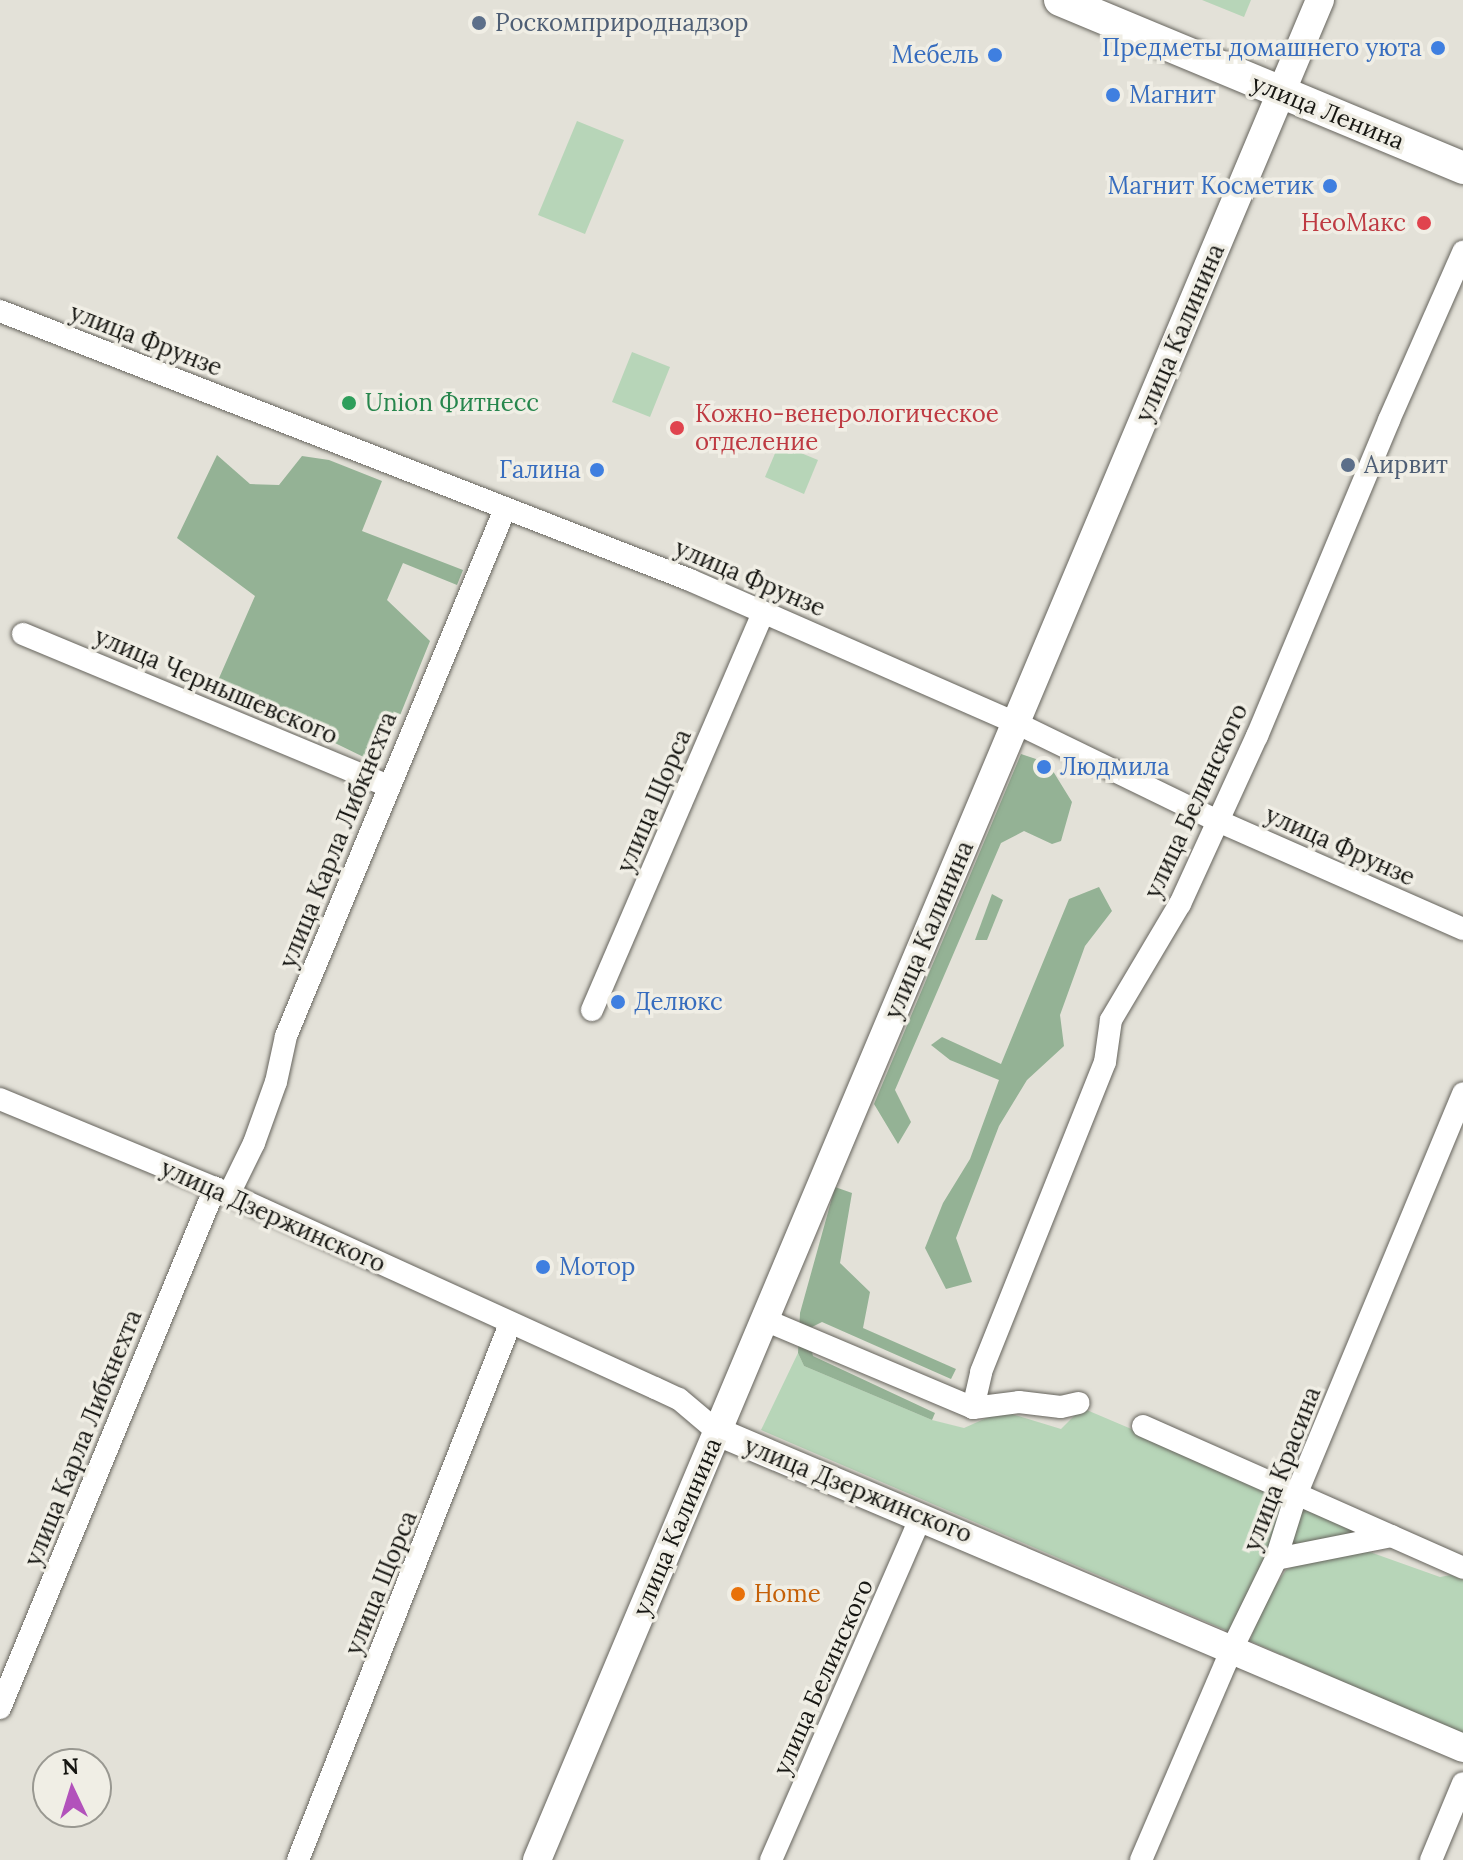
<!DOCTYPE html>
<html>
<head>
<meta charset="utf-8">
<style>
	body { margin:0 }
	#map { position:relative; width:1463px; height:1860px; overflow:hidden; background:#e3e1d8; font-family:Lora,serif }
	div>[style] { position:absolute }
	.green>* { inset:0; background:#b7d5b8 }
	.forest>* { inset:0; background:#94b295 }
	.roads { filter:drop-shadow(0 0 2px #66645d) drop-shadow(0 0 2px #66645d) }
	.minor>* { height:22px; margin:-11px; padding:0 11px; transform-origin:11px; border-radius:11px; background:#fff }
	.tertiary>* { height:28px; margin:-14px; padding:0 14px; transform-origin:14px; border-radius:14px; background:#fff }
	.secondary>* { height:32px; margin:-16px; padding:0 16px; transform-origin:16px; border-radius:16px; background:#fff }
	.dots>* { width:22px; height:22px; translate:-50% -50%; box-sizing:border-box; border:4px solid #f0eee5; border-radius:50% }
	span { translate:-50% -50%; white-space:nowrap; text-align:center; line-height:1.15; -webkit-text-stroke:7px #f0eee5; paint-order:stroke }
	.service-label { font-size:24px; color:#4e5e75 }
	.left { translate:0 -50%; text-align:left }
	.shop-label { font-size:24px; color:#366cbe }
	.right { translate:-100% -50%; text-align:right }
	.street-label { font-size:24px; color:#161612 }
	.health-label { font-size:24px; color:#be3a42 }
	.leisure-label { font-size:24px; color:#27864d }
	.food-label { font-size:24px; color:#c56008 }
	.north { position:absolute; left:32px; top:1748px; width:80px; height:80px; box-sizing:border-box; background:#f0eee5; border:2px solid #999891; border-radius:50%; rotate:356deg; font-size:22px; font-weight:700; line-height:32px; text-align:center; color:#161612 }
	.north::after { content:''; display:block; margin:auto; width:28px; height:36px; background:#b252bb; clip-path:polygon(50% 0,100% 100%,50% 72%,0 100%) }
</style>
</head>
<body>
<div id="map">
	<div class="green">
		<i style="clip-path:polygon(1202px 0,1251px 0,1244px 17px)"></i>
		<i style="clip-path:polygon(577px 121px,624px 140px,585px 234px,538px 215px)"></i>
		<i style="clip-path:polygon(632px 352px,670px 367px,650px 417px,612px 402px)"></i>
		<i style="clip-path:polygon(779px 444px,818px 460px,804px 494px,765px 477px)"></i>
		<i style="clip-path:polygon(798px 1353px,804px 1366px,932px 1420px,964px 1428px,1002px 1411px,1061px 1429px,1082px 1408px,1287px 1495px,1271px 1545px,1230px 1632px,761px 1430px)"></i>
		<i style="clip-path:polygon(1304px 1500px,1375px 1532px,1288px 1546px)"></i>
		<i style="clip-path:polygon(1367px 1551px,1440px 1577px,1451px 1575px,1463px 1580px,1463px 1734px,1250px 1641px,1263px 1604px,1286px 1570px,1316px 1556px)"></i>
	</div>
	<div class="forest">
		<i style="clip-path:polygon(217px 455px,250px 484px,279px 485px,302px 456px,329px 460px,382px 481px,362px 531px,463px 570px,457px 585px,403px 563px,387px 600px,430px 641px,380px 765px,216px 685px,255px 596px,177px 538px)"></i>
		<i style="clip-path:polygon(1021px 754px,1048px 763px,1072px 802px,1061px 841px,1052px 844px,1024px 831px,1001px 843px,895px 1090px,911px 1122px,898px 1144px,874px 1104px)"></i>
		<i style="clip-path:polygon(1099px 887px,1112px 911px,1085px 946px,1060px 1015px,1064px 1046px,1027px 1080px,999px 1126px,956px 1238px,972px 1282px,946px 1289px,925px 1248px,943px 1203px,970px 1159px,999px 1080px,950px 1060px,931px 1045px,942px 1037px,1001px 1064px,1069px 899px)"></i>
		<i style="clip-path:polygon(992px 894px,1003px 900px,987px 940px,975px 940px)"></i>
		<i style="clip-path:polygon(835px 1187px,852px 1193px,840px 1263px,870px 1292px,863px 1328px,956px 1369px,951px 1379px,822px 1322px,806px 1330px,813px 1356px,935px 1413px,932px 1420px,804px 1366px,798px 1353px,800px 1313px)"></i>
	</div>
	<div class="roads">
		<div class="minor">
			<i style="left:0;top:311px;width:741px;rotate:21.3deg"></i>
			<i style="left:690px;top:580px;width:356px;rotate:23.7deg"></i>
			<i style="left:1016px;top:723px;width:222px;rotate:25.9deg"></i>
			<i style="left:1216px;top:820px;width:270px;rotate:23.8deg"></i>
			<i style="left:23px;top:634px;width:395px;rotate:22.6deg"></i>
			<i style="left:592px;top:1010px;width:432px;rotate:-66.7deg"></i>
			<i style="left:0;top:1099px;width:248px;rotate:22.5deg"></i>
			<i style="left:229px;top:1194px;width:468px;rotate:24.5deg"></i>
			<i style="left:655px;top:1388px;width:26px;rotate:25deg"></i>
			<i style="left:679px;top:1399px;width:51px;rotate:40.2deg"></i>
			<i style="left:229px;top:1194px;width:57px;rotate:-63.9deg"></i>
			<i style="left:254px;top:1143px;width:65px;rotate:-70.2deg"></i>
			<i style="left:276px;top:1082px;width:47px;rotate:-77.7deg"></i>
			<i style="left:286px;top:1036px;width:571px;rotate:-67.43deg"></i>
			<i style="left:765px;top:1320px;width:226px;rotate:22.9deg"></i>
			<i style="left:973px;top:1408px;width:37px;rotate:-77deg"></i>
			<i style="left:981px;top:1372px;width:334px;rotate:-68.2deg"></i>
			<i style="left:1105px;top:1062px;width:42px;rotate:-81.9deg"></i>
			<i style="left:1111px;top:1020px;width:135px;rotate:-59.3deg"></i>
			<i style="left:1180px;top:904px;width:185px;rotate:-65.4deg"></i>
			<i style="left:1257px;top:736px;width:342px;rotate:-67.3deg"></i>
			<i style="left:1389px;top:420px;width:184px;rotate:-66.2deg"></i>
			<i style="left:973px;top:1408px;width:46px;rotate:-7.4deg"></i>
			<i style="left:1019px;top:1402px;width:42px;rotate:6.8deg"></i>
			<i style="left:1061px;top:1407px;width:18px;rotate:-13deg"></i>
			<i style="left:1143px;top:1426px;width:350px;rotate:23.9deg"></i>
			<i style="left:1276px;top:1559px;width:118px;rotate:-11.2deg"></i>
			<i style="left:0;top:1708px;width:563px;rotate:-67.54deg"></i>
			<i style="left:298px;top:1860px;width:576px;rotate:-68.42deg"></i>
			<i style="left:771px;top:1860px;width:375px;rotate:-66.4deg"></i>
			<i style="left:1141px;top:1860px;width:230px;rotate:-66.7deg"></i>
			<i style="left:1232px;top:1649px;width:100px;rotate:-63.9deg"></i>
			<i style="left:1276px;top:1559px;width:67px;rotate:-72.6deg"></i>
			<i style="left:1296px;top:1495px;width:435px;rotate:-67.4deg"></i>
			<i style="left:1431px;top:1860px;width:83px;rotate:-67.4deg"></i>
		</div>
		<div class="tertiary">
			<i style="left:718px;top:1432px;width:809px;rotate:22.98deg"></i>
			<i style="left:537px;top:1860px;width:2018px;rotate:-67.17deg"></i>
		</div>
		<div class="secondary">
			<i style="left:1060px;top:0;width:437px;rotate:22.6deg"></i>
		</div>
	</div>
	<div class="dots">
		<i style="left:479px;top:23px;background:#5c6f8a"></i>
		<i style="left:1438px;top:48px;background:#3f7fe0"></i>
		<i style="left:995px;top:55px;background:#3f7fe0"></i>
		<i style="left:1113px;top:95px;background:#3f7fe0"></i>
		<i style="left:1330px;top:186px;background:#3f7fe0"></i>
		<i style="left:1424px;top:223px;background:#e0444e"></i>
		<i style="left:349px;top:403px;background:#2e9e5b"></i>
		<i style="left:677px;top:428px;background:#e0444e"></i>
		<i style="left:1348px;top:465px;background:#5c6f8a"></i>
		<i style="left:597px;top:470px;background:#3f7fe0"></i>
		<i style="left:1044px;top:767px;background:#3f7fe0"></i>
		<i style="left:618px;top:1002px;background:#3f7fe0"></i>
		<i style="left:543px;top:1267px;background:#3f7fe0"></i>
		<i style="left:738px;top:1594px;background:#e8710a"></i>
	</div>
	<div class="service-label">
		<span class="left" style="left:495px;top:23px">Роскомприроднадзор</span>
		<span class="left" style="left:1364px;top:465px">Аирвит</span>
	</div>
	<div class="shop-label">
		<span class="right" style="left:1422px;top:48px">Предметы домашнего уюта</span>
		<span class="right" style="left:979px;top:55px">Мебель</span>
		<span class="left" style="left:1129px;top:95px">Магнит</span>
		<span class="right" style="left:1314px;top:186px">Магнит Косметик</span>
		<span class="right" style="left:581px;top:470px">Галина</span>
		<span class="left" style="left:1060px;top:767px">Людмила</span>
		<span class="left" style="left:634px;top:1002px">Делюкс</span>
		<span class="left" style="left:559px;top:1267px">Мотор</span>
	</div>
	<div class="street-label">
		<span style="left:1328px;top:112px;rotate:22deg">улица Ленина</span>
		<span style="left:1180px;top:333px;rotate:-67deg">улица Калинина</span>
		<span style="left:146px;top:340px;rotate:21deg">улица Фрунзе</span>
		<span style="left:750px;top:578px;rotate:23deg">улица Фрунзе</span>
		<span style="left:216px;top:686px;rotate:23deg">улица Чернышевского</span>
		<span style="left:654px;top:801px;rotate:-67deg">улица Щорса</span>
		<span style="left:1196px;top:801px;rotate:-65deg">улица Белинского</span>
		<span style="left:338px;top:840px;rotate:-68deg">улица Карла Либкнехта</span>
		<span style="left:1340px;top:846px;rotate:24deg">улица Фрунзе</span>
		<span style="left:929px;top:930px;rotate:-67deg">улица Калинина</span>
		<span style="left:273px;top:1216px;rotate:24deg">улица Дзержинского</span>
		<span style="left:83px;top:1438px;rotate:-68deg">улица Карла Либкнехта</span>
		<span style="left:1282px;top:1469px;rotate:-69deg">улица Красина</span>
		<span style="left:858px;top:1490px;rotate:22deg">улица Дзержинского</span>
		<span style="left:677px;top:1527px;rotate:-67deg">улица Калинина</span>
		<span style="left:381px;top:1583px;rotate:-68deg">улица Щорса</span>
		<span style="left:823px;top:1677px;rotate:-66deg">улица Белинского</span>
	</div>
	<div class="health-label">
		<span class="right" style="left:1406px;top:223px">НеоМакс</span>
		<span class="left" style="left:695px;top:428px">Кожно-венерологическое<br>отделение</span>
	</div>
	<div class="leisure-label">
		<span class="left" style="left:365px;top:403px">Union Фитнесс</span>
	</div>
	<div class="food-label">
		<span class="left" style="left:754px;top:1594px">Home</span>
	</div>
	<div class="north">N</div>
</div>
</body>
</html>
